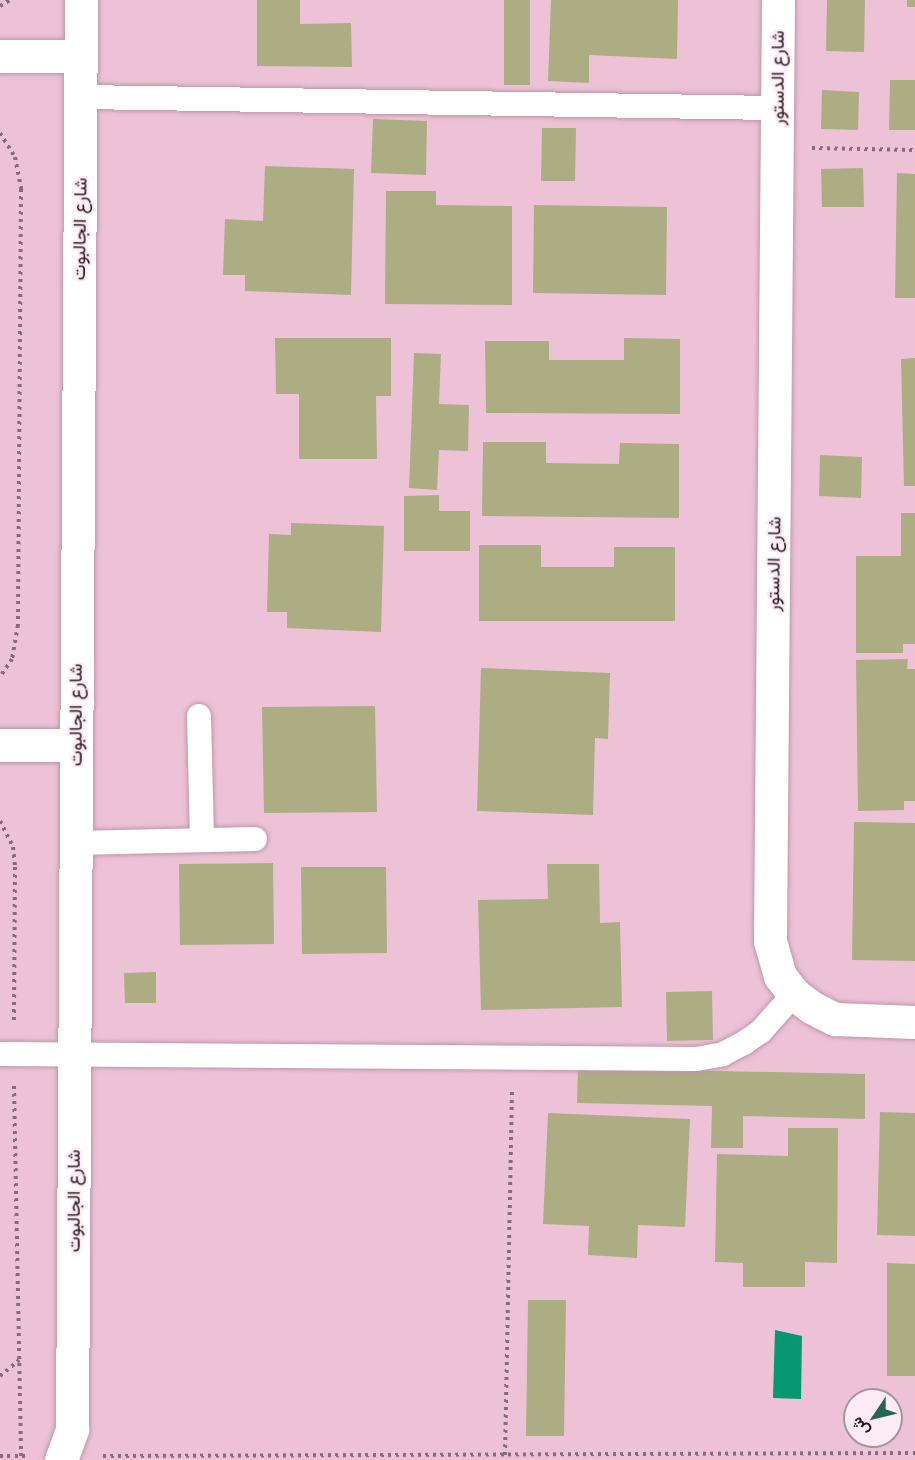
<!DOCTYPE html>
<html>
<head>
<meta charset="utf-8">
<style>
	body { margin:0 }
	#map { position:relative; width:915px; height:1460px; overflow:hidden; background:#edc2d7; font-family:Quicksand,Vazirmatn,sans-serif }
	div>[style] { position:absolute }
	.water>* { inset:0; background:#059873 }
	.building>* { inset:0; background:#adad84 }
	.path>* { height:4px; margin-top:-2px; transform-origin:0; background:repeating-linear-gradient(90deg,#886b79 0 3px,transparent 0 7.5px) }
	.roads { filter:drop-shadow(0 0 2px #bf96aa) drop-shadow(0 0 2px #bf96aa) }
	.service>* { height:24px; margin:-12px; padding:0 12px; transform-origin:12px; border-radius:12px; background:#fff }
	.minor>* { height:33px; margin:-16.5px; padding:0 16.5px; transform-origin:16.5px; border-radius:16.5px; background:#fff }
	span { translate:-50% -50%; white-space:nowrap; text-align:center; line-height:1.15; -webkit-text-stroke:4.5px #fdebf4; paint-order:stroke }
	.street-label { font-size:18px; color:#23141b }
	.north { position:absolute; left:843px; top:1388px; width:60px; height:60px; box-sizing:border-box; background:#fdebf4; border:2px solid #a6959d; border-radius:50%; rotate:235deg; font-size:16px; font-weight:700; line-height:24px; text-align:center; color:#23141b }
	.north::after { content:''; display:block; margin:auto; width:21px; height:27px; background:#27644f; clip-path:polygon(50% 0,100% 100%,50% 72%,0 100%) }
</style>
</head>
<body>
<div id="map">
	<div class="water">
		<i style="clip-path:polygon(775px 1330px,802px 1336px,801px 1399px,773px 1398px)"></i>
	</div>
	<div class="building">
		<i style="clip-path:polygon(257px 0,300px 0,300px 24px,351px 23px,352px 67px,257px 66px)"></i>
		<i style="clip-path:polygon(504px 0,530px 0,530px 85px,504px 85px)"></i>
		<i style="clip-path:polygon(551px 0,678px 0,677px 59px,589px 55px,589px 83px,548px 81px)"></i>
		<i style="clip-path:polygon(827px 0,865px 0,864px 52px,826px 51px)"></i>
		<i style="clip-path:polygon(907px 0,915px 0,915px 7px,907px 7px)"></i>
		<i style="clip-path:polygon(890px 80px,915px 80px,915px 130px,889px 130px)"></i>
		<i style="clip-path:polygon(822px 90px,859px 92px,858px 130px,821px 129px)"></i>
		<i style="clip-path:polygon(373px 119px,427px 121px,426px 175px,371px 173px)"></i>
		<i style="clip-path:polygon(542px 128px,576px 128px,575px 181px,541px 181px)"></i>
		<i style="clip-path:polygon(265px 166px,354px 169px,351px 295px,245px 291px,245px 275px,223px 275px,225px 219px,263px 221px)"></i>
		<i style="clip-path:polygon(863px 168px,864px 207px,822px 207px,821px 169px)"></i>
		<i style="clip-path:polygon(897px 173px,915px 174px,915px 298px,895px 298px)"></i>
		<i style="clip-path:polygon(386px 191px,436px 191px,436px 205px,512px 206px,512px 305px,385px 304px)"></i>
		<i style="clip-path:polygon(534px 205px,667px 207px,666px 295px,533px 293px)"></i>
		<i style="clip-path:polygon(275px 338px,391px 338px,391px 396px,376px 396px,377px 459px,299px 459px,299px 394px,276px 394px)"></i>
		<i style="clip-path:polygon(624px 338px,680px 339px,680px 414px,486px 413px,485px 341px,549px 341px,549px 360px,624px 360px)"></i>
		<i style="clip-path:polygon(414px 353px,441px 354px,439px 404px,469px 405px,468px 451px,439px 450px,437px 490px,409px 488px)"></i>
		<i style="clip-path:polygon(915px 358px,915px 486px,904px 486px,901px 359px)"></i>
		<i style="clip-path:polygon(483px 442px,546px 442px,546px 463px,619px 464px,620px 443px,679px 444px,679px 518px,482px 516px)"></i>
		<i style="clip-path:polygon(820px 455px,862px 457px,861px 498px,819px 496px)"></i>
		<i style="clip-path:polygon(439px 495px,439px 511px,470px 511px,470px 551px,404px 551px,404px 496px)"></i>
		<i style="clip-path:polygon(901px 513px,915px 513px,915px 644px,903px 644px,903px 653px,856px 653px,856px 556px,901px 556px)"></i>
		<i style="clip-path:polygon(291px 523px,384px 526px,381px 632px,287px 628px,287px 612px,267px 612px,269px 534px,291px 535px)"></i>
		<i style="clip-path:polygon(479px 545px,541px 545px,541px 567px,614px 567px,614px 547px,675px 547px,675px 621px,479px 621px)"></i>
		<i style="clip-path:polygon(908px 659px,907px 669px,915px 669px,915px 801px,904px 801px,904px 810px,858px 811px,856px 660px)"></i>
		<i style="clip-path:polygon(481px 668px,610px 673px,608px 739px,595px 738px,593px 815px,477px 811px)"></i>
		<i style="clip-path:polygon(375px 706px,377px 812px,264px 813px,262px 707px)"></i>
		<i style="clip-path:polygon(854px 822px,915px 823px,915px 961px,852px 960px)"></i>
		<i style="clip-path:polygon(273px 863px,274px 944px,180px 945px,179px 864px)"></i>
		<i style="clip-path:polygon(547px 864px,599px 864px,600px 923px,620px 922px,622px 1007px,481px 1010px,478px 900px,548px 899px)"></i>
		<i style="clip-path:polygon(301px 867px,386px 867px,387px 953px,302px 954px)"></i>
		<i style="clip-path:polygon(156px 972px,156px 1003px,125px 1003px,124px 973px)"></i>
		<i style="clip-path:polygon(712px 991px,713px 1040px,667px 1041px,666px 992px)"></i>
		<i style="clip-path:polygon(578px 1068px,865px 1074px,865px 1119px,743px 1116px,743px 1148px,711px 1148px,712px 1106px,577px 1103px)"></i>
		<i style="clip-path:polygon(880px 1112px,915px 1113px,915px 1236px,877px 1235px)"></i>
		<i style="clip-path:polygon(548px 1113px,690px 1119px,685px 1227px,638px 1225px,637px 1258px,588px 1255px,589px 1226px,543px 1224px)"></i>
		<i style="clip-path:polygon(788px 1128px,838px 1128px,837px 1263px,805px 1262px,805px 1287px,743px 1287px,743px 1263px,715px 1262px,717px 1154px,788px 1156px)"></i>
		<i style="clip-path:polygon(887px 1263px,915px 1264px,915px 1376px,887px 1376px)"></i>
		<i style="clip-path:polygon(528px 1300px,566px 1300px,564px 1436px,526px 1436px)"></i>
	</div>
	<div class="path">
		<i style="left:0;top:6px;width:12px;rotate:-31deg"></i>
		<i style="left:0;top:133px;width:28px;rotate:58deg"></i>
		<i style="left:15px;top:157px;width:33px;rotate:79deg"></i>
		<i style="left:21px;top:189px;width:436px;rotate:90.4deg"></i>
		<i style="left:18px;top:625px;width:35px;rotate:100deg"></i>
		<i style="left:12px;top:659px;width:22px;rotate:124deg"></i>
		<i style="left:812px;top:148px;width:103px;rotate:1.1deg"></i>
		<i style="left:0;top:821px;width:29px;rotate:63deg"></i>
		<i style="left:13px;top:847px;width:20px;rotate:84deg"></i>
		<i style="left:15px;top:867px;width:154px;rotate:90.4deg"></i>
		<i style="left:14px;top:1086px;width:370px;rotate:88.9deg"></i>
		<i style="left:0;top:1376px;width:25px;rotate:-40deg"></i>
		<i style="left:505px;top:1455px;width:365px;rotate:-88.9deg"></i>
		<i style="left:0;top:1456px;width:26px"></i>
		<i style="left:103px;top:1456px;width:812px;rotate:-0.21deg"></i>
	</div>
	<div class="roads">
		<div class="service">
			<i style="left:82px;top:97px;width:696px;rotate:0.91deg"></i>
			<i style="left:199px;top:716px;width:124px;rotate:88.6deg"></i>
			<i style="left:75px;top:843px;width:180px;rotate:-1.3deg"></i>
			<i style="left:0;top:1054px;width:696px;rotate:0.41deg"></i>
			<i style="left:696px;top:1059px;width:27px;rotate:-10deg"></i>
			<i style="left:723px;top:1054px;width:24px;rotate:-28deg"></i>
			<i style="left:744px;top:1043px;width:21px;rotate:-35deg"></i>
			<i style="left:761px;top:1031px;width:50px;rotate:-48.3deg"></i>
		</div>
		<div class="minor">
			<i style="left:778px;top:0;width:941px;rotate:90.49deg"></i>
			<i style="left:770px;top:941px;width:36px;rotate:74deg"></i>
			<i style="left:780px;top:976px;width:23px;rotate:52deg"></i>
			<i style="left:794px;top:994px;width:21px;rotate:37deg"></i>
			<i style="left:811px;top:1007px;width:27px;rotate:27deg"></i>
			<i style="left:835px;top:1019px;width:80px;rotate:2.1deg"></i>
			<i style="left:0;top:56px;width:81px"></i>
			<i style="left:0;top:745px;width:75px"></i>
			<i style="left:61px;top:1460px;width:33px;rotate:-70deg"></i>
			<i style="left:72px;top:1429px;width:1429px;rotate:-89.64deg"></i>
		</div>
	</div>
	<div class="street-label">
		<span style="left:778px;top:78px;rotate:-90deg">شارع الدستور</span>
		<span style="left:80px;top:229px;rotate:-89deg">شارع الجالبوت</span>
		<span style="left:774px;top:564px;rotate:-89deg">شارع الدستور</span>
		<span style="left:76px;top:715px;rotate:-90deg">شارع الجالبوت</span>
		<span style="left:74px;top:1201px;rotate:-90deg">شارع الجالبوت</span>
	</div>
	<div class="north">ش</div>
</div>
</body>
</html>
